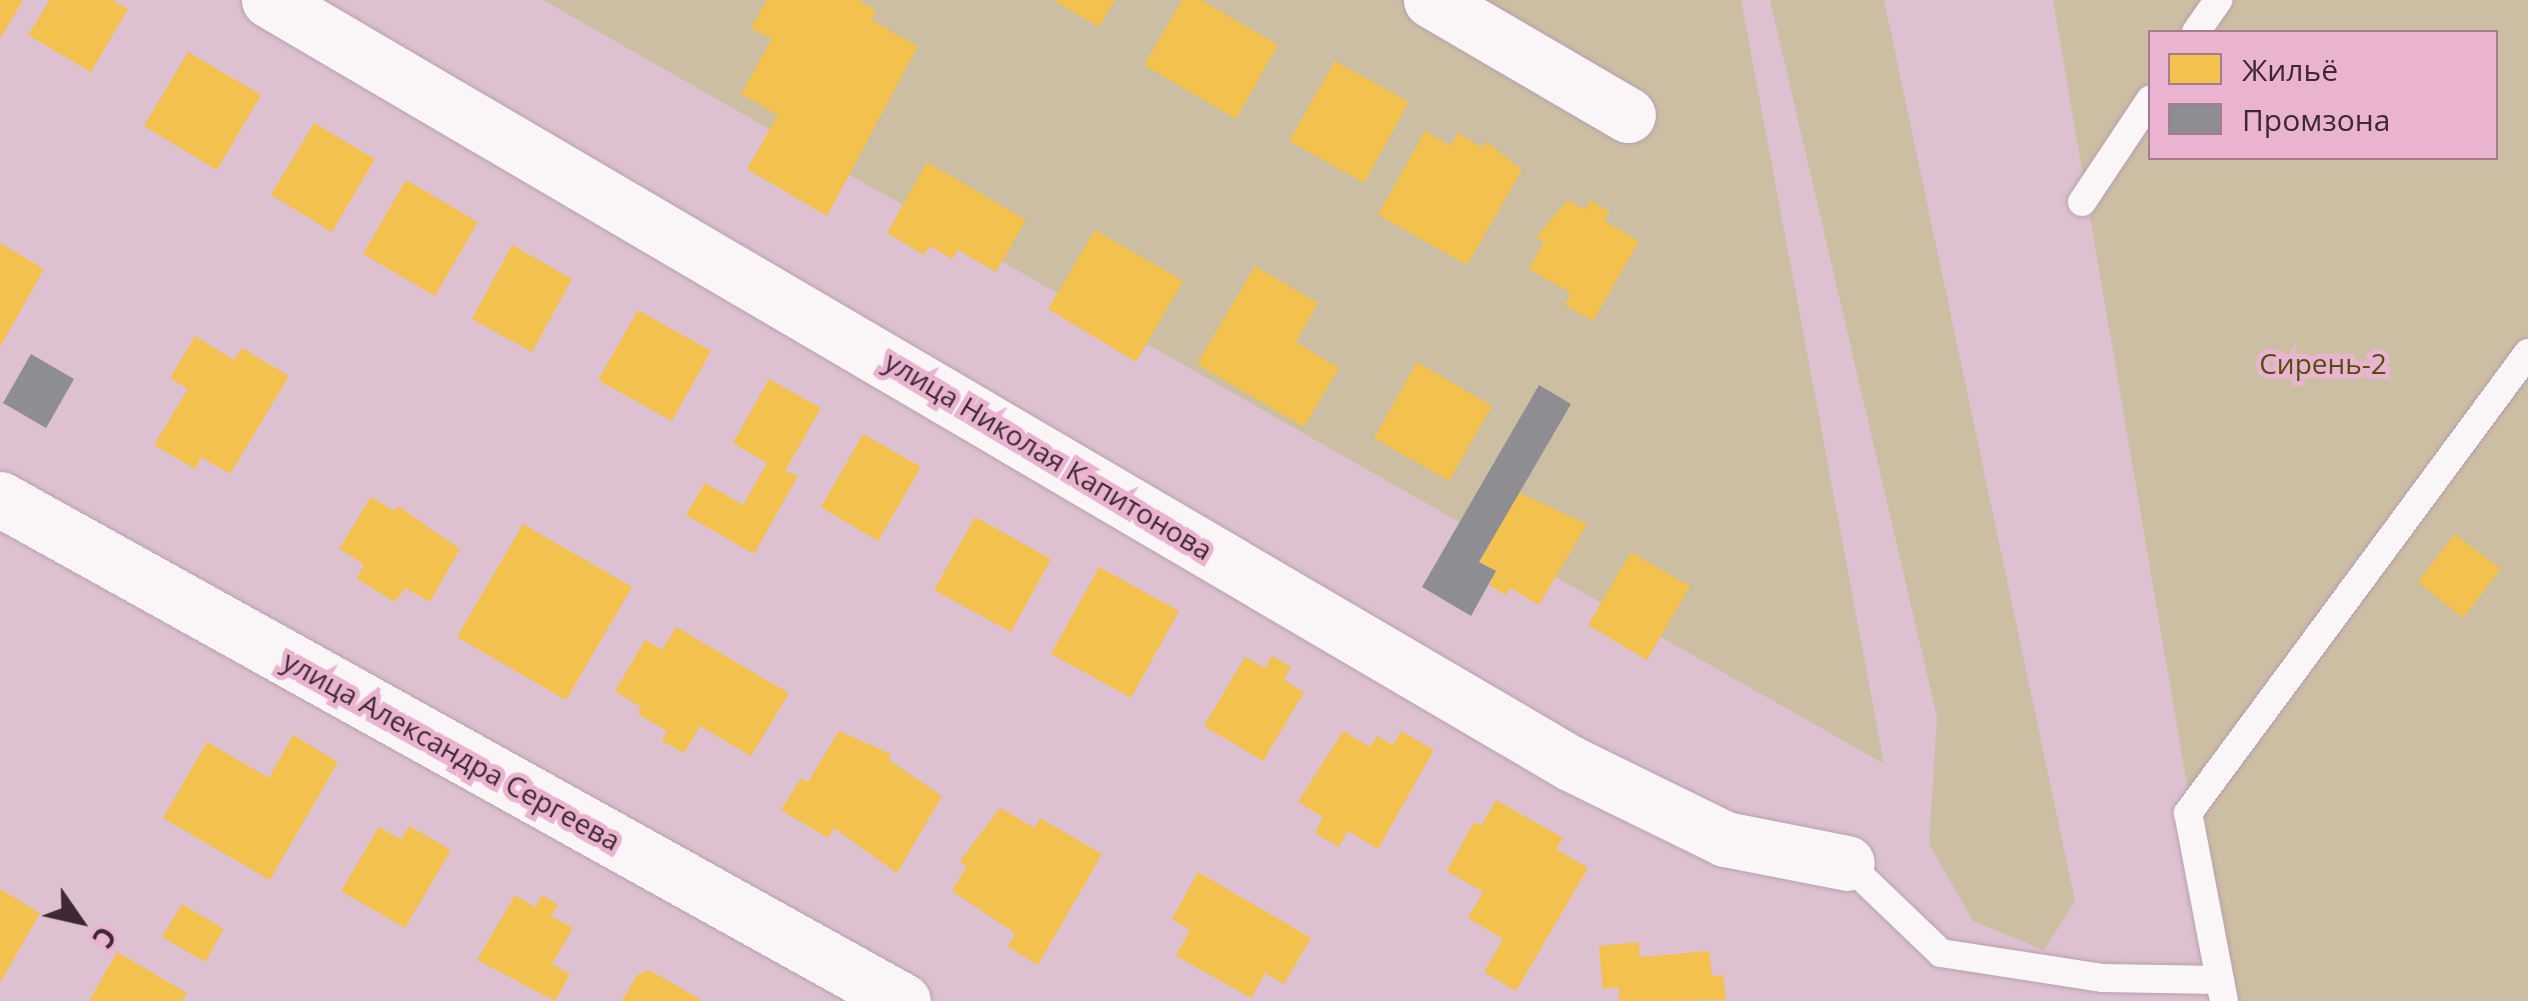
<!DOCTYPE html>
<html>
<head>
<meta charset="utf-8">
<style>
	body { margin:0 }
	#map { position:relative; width:2528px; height:1001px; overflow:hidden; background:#ddc1d0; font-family:"Open Sans",sans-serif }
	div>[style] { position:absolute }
	.green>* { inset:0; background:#ccbea3 }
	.homes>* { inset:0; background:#f2c14e }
	.industry>* { inset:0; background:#8d8d92 }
	.roads { filter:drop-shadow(0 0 2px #b7a1ad) drop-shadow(0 0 2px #b7a1ad) }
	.lane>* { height:28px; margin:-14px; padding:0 14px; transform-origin:14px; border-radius:14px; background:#faf6f8 }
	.street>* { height:55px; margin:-27.5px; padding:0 27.5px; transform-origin:27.5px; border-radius:27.5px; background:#faf6f8 }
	span { translate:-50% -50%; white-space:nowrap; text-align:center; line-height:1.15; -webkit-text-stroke:10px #eab4d1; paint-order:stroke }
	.park-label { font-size:28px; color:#534f10 }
	.street-label { font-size:28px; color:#3d2833 }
	.legend { position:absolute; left:2148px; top:30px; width:350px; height:130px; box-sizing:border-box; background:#eab4d1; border:2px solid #a57c92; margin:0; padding:12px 18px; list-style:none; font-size:30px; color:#3d2833 }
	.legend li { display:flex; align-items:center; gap:20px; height:50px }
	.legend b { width:50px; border:2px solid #a57c92 }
	.north { position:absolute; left:30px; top:871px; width:100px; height:100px; -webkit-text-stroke:8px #eab4d1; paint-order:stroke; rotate:124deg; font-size:28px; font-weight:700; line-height:40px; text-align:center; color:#3d2833 }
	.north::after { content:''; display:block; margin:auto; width:35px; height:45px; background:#3d2833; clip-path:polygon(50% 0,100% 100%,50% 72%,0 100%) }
</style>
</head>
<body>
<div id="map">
	<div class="green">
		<i style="clip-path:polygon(543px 0,1741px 0,1884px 764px)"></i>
		<i style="clip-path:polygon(1770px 0,1884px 0,2075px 901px,2044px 950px,1973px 921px,1929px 844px,1937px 717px)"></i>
		<i style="clip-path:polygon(evenodd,2053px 0,2528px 0,2528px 1001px,2224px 1001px,2053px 0,2150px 32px,2496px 32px,2496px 158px,2150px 158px,2150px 32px)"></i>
	</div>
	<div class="homes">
		<i style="clip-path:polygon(0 0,23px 0,0 39px)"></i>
		<i style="clip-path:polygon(50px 0,113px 0,128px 9px,91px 72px,28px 35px)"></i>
		<i style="clip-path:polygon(767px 0,858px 0,876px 11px,871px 20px,918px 46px,827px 216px,747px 169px,778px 115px,741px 94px,772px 39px,751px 28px)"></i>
		<i style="clip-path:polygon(1053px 0,1115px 0,1099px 27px)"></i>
		<i style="clip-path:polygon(1182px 0,1201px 0,1278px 45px,1236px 119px,1144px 65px)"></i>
		<i style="clip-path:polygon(188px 52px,261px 95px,217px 170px,144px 126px)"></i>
		<i style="clip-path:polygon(1335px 61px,1409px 102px,1364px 183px,1289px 141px)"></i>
		<i style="clip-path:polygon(314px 123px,375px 159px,332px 232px,271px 195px)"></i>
		<i style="clip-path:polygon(1425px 131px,1451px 146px,1458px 133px,1483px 148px,1486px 141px,1522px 170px,1467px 265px,1378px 215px)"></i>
		<i style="clip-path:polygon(927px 162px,1026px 220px,996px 272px,958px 250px,952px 259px,930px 246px,924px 255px,887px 233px)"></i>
		<i style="clip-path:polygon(406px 180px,478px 222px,435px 296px,363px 254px)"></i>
		<i style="clip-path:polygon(1568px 200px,1585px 210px,1590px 200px,1610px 212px,1604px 221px,1639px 241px,1593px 321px,1565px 305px,1571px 293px,1529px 269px,1544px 242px,1536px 237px)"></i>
		<i style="clip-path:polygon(1095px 230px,1183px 281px,1136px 362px,1048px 309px)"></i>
		<i style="clip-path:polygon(0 243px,44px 269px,0 347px)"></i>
		<i style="clip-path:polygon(512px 245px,572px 279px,532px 352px,472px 319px)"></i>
		<i style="clip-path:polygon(1255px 266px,1318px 303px,1296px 342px,1339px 368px,1304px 427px,1197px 364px)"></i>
		<i style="clip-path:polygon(638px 310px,711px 351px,672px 421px,598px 380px)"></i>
		<i style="clip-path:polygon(195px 336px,234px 360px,242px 348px,289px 376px,230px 474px,201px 457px,195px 469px,154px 445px,188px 389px,170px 378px)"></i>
		<i style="clip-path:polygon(1417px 362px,1492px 406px,1449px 481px,1374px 438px)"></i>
		<i style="clip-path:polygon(769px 379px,821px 408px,785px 471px,798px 476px,754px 554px,686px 515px,705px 483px,743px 505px,767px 463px,733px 443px)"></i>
		<i style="clip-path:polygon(863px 434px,921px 467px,878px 541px,821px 507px)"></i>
		<i style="clip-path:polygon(1519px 493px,1587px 524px,1539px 605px,1510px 588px,1506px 595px,1489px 585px,1496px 571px,1479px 562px)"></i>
		<i style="clip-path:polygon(371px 497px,395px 511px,398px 506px,460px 549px,430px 602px,405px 588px,395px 602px,357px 579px,364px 564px,339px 549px)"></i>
		<i style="clip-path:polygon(975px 517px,1051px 559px,1011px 632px,934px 590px)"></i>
		<i style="clip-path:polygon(523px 524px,632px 587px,566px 700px,457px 637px)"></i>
		<i style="clip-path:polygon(2455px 534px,2501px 569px,2463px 618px,2418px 582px)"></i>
		<i style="clip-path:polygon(1631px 552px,1690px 586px,1647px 660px,1588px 625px)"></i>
		<i style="clip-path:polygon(1099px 567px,1179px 611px,1131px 698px,1051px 654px)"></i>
		<i style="clip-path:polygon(676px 627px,789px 693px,751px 756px,700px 726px,684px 753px,662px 741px,667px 731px,638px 714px,641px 707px,615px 691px,645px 640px,662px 650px)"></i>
		<i style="clip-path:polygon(1272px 656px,1291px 667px,1284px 680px,1304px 692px,1263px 761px,1204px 726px,1245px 657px,1265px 668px)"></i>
		<i style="clip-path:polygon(839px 731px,891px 754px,889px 760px,942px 796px,897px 873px,834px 828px,828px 838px,781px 810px,801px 778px,808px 782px)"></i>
		<i style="clip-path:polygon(1343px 731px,1370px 747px,1377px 736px,1393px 745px,1401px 731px,1434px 750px,1378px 849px,1348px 831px,1339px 847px,1315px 833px,1323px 817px,1298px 802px)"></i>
		<i style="clip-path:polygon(293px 735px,338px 762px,270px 880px,163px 818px,207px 742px,269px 778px)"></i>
		<i style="clip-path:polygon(1496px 800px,1563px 838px,1556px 849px,1588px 868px,1516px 991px,1484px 972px,1503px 939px,1468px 918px,1483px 892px,1447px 871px,1474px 822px,1481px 826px)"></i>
		<i style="clip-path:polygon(1000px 808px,1035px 828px,1040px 818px,1102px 854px,1038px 965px,1008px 947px,1015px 933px,952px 891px,967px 866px,959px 862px)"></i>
		<i style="clip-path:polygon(409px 826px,451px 850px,405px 928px,341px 891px,379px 827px,401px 840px)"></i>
		<i style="clip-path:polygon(1198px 872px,1311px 938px,1284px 984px,1265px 973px,1251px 998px,1176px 956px,1190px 930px,1172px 919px)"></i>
		<i style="clip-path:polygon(0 889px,40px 913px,0 983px)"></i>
		<i style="clip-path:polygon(515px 895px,535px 907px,542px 895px,558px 905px,551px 916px,573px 928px,552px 964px,570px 974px,555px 1001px,477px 960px)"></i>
		<i style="clip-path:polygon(182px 904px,224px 929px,205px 962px,162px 937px)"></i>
		<i style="clip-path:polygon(1639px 942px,1640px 957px,1709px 951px,1712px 976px,1723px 975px,1726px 1000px,1620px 1001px,1618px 987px,1603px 989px,1599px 946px)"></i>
		<i style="clip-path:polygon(117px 952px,187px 993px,182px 1001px,89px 1001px)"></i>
		<i style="clip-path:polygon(649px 970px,703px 1001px,622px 1001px,637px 975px)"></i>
	</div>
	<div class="industry">
		<i style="clip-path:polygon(31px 354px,74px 379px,46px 428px,3px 403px)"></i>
		<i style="clip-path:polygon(1539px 385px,1571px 404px,1479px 562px,1496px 571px,1471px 616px,1422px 587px)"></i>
	</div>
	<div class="roads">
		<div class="lane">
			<i style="left:2196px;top:32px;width:39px;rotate:-55deg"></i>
			<i style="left:2082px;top:202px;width:123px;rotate:-56.3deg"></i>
			<i style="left:1847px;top:863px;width:130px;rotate:43.8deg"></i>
			<i style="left:1941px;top:953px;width:164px;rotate:8.8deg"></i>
			<i style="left:2103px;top:978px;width:117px;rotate:1deg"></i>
			<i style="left:2224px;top:1001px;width:191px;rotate:-100.8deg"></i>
			<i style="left:2188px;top:813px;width:572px;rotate:-53.53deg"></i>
		</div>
		<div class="street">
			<i style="left:269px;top:0;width:1508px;rotate:30.39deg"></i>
			<i style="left:1570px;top:763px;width:173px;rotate:26.1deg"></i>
			<i style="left:1725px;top:839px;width:124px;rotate:11.1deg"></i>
			<i style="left:1431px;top:0;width:228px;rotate:30.3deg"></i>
			<i style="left:0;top:499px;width:1033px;rotate:29.07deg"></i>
		</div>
	</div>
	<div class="park-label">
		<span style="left:2323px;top:363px">Сирень-2</span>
	</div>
	<div class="street-label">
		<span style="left:1049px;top:455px;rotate:31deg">улица Николая Капитонова</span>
		<span style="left:452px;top:750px;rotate:29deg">улица Александра Сергеева</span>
	</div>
	<ul class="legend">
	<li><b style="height:28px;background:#f2c14e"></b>Жильё</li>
	<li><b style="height:28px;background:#8d8d92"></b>Промзона</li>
	</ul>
	<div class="north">С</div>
</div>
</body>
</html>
